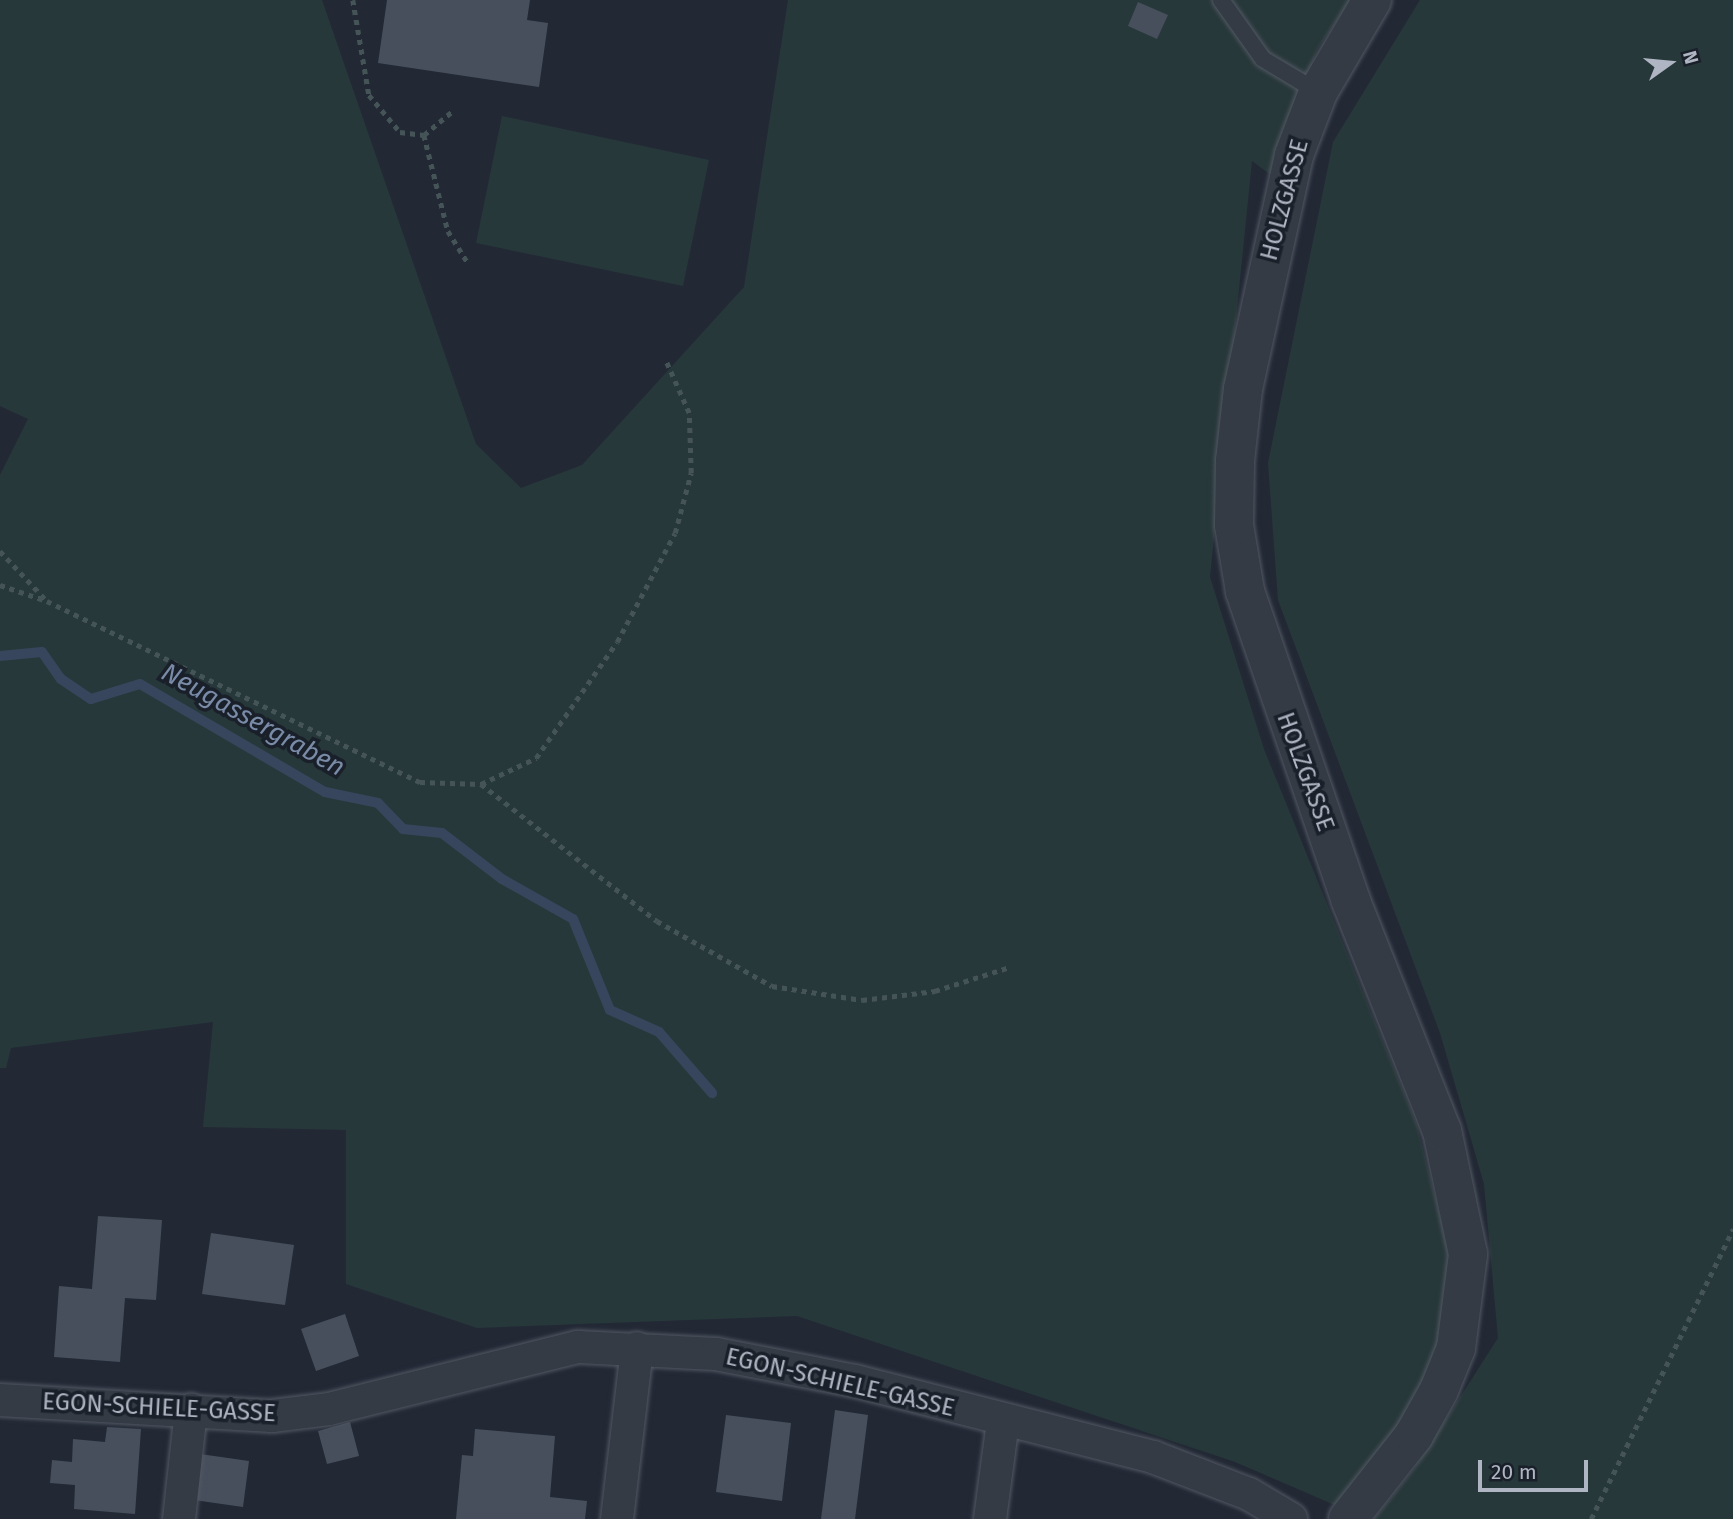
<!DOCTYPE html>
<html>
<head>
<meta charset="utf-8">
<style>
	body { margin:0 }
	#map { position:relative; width:1733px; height:1519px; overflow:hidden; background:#222935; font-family:"Fira Sans",sans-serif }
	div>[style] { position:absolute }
	.green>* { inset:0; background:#27383a }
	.stream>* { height:10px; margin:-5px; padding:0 5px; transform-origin:5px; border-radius:5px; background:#38465d }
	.building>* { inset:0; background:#474f5d }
	.path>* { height:4.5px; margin-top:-2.25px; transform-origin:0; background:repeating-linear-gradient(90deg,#455457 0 5px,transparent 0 10px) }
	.roads { filter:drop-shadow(0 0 2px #525863) drop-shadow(0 0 2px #525863) }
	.service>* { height:16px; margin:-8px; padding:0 8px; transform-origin:8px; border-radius:8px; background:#353b45 }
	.minor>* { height:32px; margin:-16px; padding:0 16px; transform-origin:16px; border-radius:16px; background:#353b45 }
	.tertiary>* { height:38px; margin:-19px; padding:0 19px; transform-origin:19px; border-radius:19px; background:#353b45 }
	span { translate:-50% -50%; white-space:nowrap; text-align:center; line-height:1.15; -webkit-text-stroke:7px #1a202a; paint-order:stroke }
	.street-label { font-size:24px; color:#afb5c2 }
	.water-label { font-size:26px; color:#7a8ba8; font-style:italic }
	.north { position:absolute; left:1635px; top:28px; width:70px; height:70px; -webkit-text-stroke:5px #1a202a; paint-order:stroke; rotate:75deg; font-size:19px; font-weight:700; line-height:28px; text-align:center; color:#afb5c2 }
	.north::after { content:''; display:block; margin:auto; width:24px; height:32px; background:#afb5c2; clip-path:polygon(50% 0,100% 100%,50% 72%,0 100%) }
	.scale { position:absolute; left:1478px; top:1460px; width:110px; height:32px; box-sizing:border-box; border:4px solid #afb5c2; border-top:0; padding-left:9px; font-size:21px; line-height:24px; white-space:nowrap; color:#afb5c2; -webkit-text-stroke:5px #1a202a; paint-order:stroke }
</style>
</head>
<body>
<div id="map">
	<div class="green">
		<i style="clip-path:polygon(0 0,322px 0,476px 444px,521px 488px,582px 465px,744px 287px,788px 0,1351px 0,1317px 50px,1271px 175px,1252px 161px,1210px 577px,1264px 749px,1417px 1125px,1450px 1257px,1440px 1340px,1410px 1409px,1337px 1506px,1235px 1462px,797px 1316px,477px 1328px,346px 1284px,346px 1130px,203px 1127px,213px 1022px,11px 1048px,6px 1068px,0 1068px,0 475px,28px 419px,0 406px)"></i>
		<i style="clip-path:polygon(1420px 0,1733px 0,1733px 1519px,1374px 1519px,1414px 1469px,1498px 1338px,1484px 1184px,1440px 1033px,1278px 600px,1268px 463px,1333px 142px)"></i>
		<i style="clip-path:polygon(502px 116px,709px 160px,683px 286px,476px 243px)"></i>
	</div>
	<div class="stream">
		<i style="left:0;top:656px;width:42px;rotate:-5.4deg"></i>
		<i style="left:42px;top:652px;width:33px;rotate:55deg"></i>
		<i style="left:61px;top:679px;width:36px;rotate:34deg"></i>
		<i style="left:91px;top:699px;width:51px;rotate:-17deg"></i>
		<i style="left:140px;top:684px;width:214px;rotate:30.3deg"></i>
		<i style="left:325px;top:792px;width:54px;rotate:11.7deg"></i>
		<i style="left:378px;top:803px;width:36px;rotate:46deg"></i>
		<i style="left:403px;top:829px;width:39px;rotate:6deg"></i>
		<i style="left:442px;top:833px;width:76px;rotate:37.5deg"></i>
		<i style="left:502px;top:879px;width:81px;rotate:29.4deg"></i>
		<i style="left:573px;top:919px;width:98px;rotate:67.9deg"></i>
		<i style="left:610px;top:1010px;width:54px;rotate:24.2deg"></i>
		<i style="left:659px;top:1032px;width:81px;rotate:49deg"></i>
	</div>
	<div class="building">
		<i style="clip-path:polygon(387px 0,530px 0,527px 20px,548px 23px,539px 87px,378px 63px)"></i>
		<i style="clip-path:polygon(1138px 2px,1168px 15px,1157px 39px,1128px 26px)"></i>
		<i style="clip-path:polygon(98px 1216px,162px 1220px,156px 1300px,125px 1298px,120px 1362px,54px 1357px,59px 1286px,92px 1289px)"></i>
		<i style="clip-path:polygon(211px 1233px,294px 1245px,285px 1305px,202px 1294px)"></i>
		<i style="clip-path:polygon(345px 1314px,359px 1356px,316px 1371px,301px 1329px)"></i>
		<i style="clip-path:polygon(835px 1410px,868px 1415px,855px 1519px,821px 1519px)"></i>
		<i style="clip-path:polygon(726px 1415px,791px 1423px,782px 1501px,716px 1492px)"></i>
		<i style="clip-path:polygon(350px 1422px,359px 1456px,327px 1464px,318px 1431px)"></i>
		<i style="clip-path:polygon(107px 1427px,141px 1429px,135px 1514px,74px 1509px,75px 1485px,50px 1483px,52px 1460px,72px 1462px,73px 1439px,105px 1442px)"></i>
		<i style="clip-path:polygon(475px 1429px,555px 1436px,550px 1497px,587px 1501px,585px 1519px,456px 1519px,462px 1455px,473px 1456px)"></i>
		<i style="clip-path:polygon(200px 1454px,249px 1461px,243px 1507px,194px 1500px)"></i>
	</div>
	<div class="path">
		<i style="left:353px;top:0;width:96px;rotate:80.4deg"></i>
		<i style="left:369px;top:95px;width:48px;rotate:50deg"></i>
		<i style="left:400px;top:132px;width:24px;rotate:7deg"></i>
		<i style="left:424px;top:135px;width:38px;rotate:-40deg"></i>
		<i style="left:424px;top:135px;width:99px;rotate:76deg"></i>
		<i style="left:448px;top:231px;width:39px;rotate:58deg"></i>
		<i style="left:0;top:551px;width:66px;rotate:46.8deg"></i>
		<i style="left:0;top:585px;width:50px;rotate:18.8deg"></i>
		<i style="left:47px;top:601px;width:415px;rotate:25.9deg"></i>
		<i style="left:420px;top:782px;width:61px;rotate:1.9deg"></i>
		<i style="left:481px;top:784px;width:61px;rotate:-25.3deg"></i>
		<i style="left:536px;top:758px;width:141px;rotate:-55.1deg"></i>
		<i style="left:617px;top:642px;width:123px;rotate:-62deg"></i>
		<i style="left:675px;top:533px;width:62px;rotate:-75.1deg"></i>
		<i style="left:691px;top:473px;width:60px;rotate:-91.9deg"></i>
		<i style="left:689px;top:413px;width:59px;rotate:-114deg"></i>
		<i style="left:481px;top:784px;width:223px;rotate:37.9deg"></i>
		<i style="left:657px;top:921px;width:132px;rotate:29.5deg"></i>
		<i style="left:772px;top:986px;width:91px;rotate:8.8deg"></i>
		<i style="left:862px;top:1000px;width:74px;rotate:-7deg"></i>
		<i style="left:935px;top:991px;width:79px;rotate:-17.7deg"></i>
		<i style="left:1591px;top:1519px;width:323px;rotate:-63.9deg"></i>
	</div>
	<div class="roads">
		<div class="service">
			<i style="left:1221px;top:0;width:72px;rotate:54.6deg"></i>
			<i style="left:1263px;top:59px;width:64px;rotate:31deg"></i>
		</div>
		<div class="minor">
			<i style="left:0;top:1400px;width:272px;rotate:3.4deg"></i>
			<i style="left:272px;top:1416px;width:57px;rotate:-7deg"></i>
			<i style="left:329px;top:1409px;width:257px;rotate:-14deg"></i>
			<i style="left:578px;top:1347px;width:138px;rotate:2.9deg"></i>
			<i style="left:716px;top:1354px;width:142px;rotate:11deg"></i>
			<i style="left:855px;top:1381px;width:308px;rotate:14.3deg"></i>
			<i style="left:1153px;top:1457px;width:103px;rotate:21.1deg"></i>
			<i style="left:1249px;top:1494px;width:49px;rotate:30.8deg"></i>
			<i style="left:179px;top:1519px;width:110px;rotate:-83.7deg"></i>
			<i style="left:617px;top:1519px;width:172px;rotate:-83.3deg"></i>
			<i style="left:990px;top:1519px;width:98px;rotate:-82.4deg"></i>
		</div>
		<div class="tertiary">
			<i style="left:1348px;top:1519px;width:107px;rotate:-51.8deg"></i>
			<i style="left:1414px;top:1435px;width:51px;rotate:-60.9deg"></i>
			<i style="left:1439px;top:1390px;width:45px;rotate:-68deg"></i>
			<i style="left:1456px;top:1348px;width:95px;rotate:-82.7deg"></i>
			<i style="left:1468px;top:1254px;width:126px;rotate:-101.9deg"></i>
			<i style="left:1442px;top:1131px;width:247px;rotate:-111.6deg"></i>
			<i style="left:1351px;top:901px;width:328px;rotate:-108.9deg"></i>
			<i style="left:1245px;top:591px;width:67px;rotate:-99.5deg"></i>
			<i style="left:1234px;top:525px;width:64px;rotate:-89.1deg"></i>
			<i style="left:1235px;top:461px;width:72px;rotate:-83.7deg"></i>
			<i style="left:1243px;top:389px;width:239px;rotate:-77.7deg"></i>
			<i style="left:1294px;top:155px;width:67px;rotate:-69.1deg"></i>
			<i style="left:1318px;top:92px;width:107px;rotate:-59.6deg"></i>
		</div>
	</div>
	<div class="street-label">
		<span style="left:1285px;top:200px;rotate:-75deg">HOLZGASSE</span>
		<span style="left:1305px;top:772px;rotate:70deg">HOLZGASSE</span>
		<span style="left:840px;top:1383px;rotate:13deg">EGON-SCHIELE-GASSE</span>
		<span style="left:159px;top:1408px;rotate:3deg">EGON-SCHIELE-GASSE</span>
	</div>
	<div class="water-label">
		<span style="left:253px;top:720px;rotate:29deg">Neugassergraben</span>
	</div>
	<div class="north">N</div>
	<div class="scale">20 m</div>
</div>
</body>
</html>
